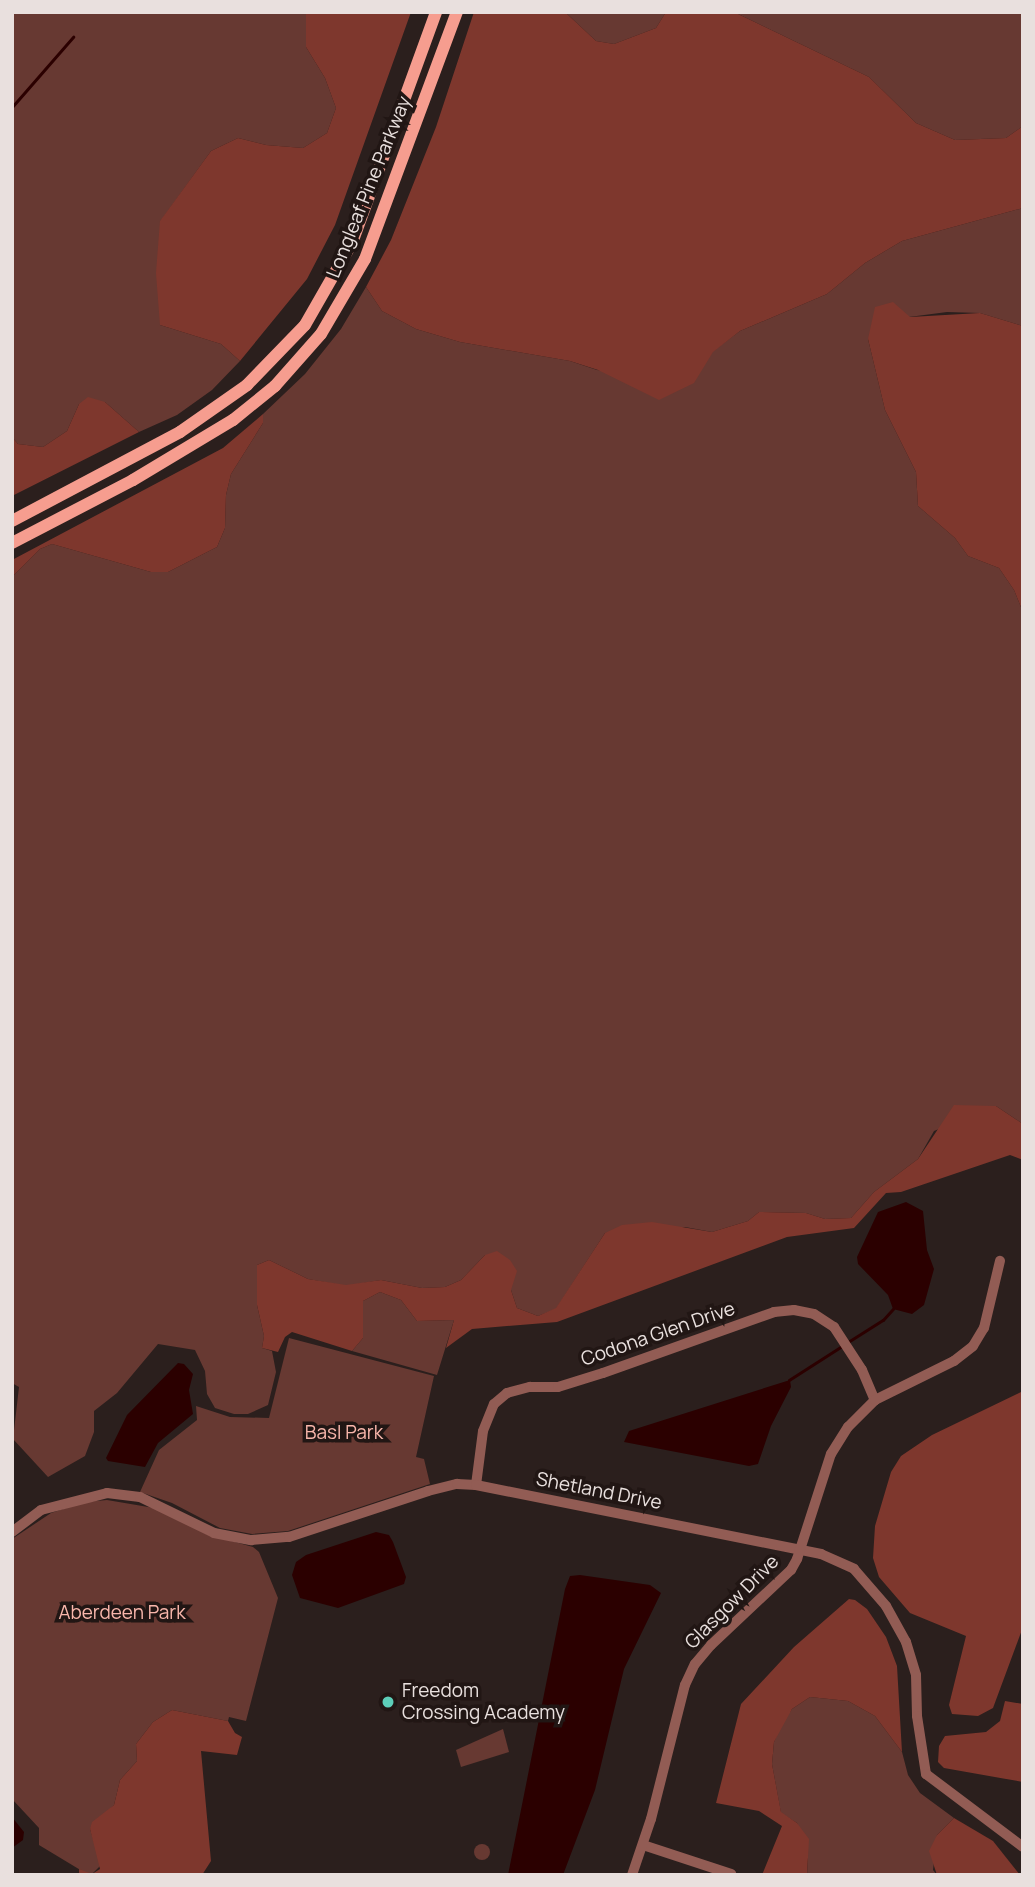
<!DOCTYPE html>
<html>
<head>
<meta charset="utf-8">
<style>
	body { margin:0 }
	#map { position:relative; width:1035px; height:1887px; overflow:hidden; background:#2b1f1d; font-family:Manrope,sans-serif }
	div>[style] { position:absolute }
	.green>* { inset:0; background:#673932 }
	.round { border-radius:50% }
	.forest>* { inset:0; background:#7e372d }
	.water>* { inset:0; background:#2b0000 }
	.stream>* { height:2.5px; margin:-1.25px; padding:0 1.25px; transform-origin:1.25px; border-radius:1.25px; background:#2b0000 }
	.minor>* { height:10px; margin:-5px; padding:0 5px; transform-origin:5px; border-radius:5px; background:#925c54 }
	.major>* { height:12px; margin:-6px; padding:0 6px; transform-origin:6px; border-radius:6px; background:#f69d8f }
	.dots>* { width:19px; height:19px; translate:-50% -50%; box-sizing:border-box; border:4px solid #211614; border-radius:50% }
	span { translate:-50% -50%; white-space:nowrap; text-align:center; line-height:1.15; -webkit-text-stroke:7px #211614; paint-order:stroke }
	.street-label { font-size:19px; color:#e9e0de }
	.park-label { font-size:19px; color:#f8b6ab }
	.poi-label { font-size:19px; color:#e9e0de }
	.left { translate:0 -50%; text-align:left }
	.frame { position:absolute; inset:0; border:14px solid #e9e0de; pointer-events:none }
</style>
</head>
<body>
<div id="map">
	<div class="green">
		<i style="clip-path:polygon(12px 12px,306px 12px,306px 47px,325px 78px,336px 108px,327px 133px,303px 148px,266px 145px,238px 138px,211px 151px,160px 222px,160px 325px,221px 344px,240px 361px,212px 390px,177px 415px,139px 432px,105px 402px,79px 404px,67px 431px,43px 447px,18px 444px,12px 437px)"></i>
		<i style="clip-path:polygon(565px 12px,666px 12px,656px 28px,614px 44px,596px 41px)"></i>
		<i style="clip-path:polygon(734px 12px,1023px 12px,1023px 126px,1006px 138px,955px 140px,916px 123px,869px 77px)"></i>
		<i style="clip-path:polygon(1023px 208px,1023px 326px,980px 313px,947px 312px,909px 317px,868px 339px,885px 410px,916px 472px,918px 506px,955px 538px,968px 556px,999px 568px,1014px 590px,1023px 612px,1023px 1124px,996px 1106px,934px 1131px,918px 1159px,874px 1192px,851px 1218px,825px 1219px,806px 1213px,759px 1212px,748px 1221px,712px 1232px,685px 1227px,605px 1233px,556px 1309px,538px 1316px,517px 1308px,511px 1290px,485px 1255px,461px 1280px,445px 1287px,422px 1288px,381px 1280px,346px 1286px,308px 1279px,269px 1260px,257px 1265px,257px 1305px,264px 1336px,262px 1348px,272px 1351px,276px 1372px,268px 1405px,248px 1414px,234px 1414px,215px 1408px,207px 1394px,205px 1371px,195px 1350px,158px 1344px,117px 1393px,94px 1411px,94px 1432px,85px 1456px,48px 1477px,13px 1439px,19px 1387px,12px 1383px,12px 577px,40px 549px,52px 544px,151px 572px,168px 572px,217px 547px,225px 528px,226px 495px,231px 474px,263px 423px,263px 414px,305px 374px,341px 329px,366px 287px,382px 311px,416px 329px,460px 342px,570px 361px,597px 370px,692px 382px,713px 351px,740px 331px,827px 294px,865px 263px,902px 241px)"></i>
		<i style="clip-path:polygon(380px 1292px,401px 1300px,417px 1321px,454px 1320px,437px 1375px,352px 1351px,363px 1338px,363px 1301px)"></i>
		<i style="clip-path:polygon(289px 1338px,434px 1376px,416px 1457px,424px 1459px,430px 1484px,288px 1531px,252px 1534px,220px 1528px,172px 1503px,140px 1492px,159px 1450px,197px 1420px,196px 1406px,230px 1417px,269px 1418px)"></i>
		<i style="clip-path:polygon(107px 1500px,160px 1509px,206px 1534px,253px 1547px,259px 1552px,278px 1598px,246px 1721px,229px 1717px,228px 1721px,172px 1710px,153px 1722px,136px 1744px,137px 1761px,120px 1780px,114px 1805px,90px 1829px,101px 1865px,92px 1874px,87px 1874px,39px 1845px,39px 1828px,12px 1799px,12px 1539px,51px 1513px,85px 1502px)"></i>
		<i style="clip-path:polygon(810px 1697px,848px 1701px,875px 1716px,902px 1752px,908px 1775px,920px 1793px,954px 1818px,937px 1835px,933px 1870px,937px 1875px,807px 1875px,808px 1859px,797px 1823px,781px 1813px,772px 1764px,774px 1742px,782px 1723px,792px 1709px)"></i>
		<i style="clip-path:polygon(503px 1729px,509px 1752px,461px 1767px,456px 1750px)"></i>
		<i class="round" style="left:474px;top:1844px;width:16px;height:16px"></i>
	</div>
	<div class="forest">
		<i style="clip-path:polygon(306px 12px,411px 12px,335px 225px,307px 279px,240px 361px,221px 344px,160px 325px,156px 273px,160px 221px,211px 151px,238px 138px,266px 145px,303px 148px,327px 133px,336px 108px,325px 78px,306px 47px)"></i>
		<i style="clip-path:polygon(474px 12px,565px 12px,596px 41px,614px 44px,656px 28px,666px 12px,734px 12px,869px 77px,916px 123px,955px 140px,1006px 138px,1023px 126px,1023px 208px,902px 241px,865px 263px,827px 294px,740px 331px,713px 352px,694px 383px,659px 400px,598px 370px,570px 361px,460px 342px,416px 329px,382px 311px,366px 287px,391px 240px,436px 127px)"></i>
		<i style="clip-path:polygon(893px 302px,910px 317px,980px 313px,1023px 326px,1023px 612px,1014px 590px,999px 568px,968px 556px,955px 538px,918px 506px,916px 472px,885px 410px,868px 339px,875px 307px)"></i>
		<i style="clip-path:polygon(88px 397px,105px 402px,139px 432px,12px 496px,12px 437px,18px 444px,43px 447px,67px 431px,79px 404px)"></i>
		<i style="clip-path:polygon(263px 414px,263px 423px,231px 474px,226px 495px,225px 528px,217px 547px,168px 572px,151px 572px,52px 544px,40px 549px,12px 577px,12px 560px,223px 448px)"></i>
		<i style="clip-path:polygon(954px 1105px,996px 1106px,1023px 1124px,1023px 1160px,1010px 1155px,901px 1192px,886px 1193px,854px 1228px,787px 1237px,557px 1322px,472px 1329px,446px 1348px,454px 1320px,417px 1321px,401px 1300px,380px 1292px,363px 1301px,363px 1338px,352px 1351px,292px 1332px,285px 1337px,278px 1352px,262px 1348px,264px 1336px,257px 1305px,257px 1265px,269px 1260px,308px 1279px,346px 1285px,381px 1280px,422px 1288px,445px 1287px,461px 1280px,485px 1255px,497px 1251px,510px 1260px,517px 1271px,511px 1290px,517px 1308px,538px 1316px,556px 1308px,605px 1233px,622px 1225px,652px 1222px,712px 1232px,748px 1221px,759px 1212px,806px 1213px,825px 1219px,851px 1218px,874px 1192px,918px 1159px)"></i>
		<i style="clip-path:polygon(1023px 1391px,1023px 1627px,993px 1708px,978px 1716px,952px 1714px,949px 1705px,966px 1636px,910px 1613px,879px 1577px,873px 1558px,875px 1526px,891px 1472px,901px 1456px,932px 1435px)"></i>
		<i style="clip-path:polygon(849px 1599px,855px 1600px,867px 1609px,886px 1637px,897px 1666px,902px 1752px,875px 1716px,848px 1701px,810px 1697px,792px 1709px,774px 1742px,772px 1764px,781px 1812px,797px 1823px,809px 1839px,807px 1875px,762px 1875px,782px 1826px,759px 1811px,716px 1803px,741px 1704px,794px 1647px)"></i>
		<i style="clip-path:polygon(1005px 1701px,1023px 1704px,1023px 1782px,944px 1768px,938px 1762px,939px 1746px,945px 1736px,986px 1732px,1000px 1721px)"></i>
		<i style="clip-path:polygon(172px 1710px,228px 1721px,235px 1733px,242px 1737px,237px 1755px,201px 1751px,211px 1861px,202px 1875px,79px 1875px,79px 1869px,92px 1874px,100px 1869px,90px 1829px,92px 1822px,114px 1805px,120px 1780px,137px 1761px,136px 1744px,153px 1722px)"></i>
		<i style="clip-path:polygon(954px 1818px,993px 1841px,1020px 1875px,937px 1875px,929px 1851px,937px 1835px)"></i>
	</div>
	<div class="water">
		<i style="clip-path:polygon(906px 1202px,923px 1211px,927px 1250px,934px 1269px,924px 1305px,912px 1314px,893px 1309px,888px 1295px,858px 1264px,857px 1257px,878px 1212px)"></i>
		<i style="clip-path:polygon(178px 1363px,184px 1364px,193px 1374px,189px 1390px,193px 1414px,158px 1443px,145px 1467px,108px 1461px,106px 1458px,127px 1415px)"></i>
		<i style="clip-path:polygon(790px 1380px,791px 1387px,771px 1426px,758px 1464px,749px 1466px,624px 1442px,629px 1431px)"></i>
		<i style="clip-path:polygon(376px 1532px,389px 1535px,393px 1542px,406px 1577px,404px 1584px,338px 1608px,300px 1598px,292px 1575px,296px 1562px,306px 1555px)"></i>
		<i style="clip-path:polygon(580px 1575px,650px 1585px,661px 1593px,624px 1669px,595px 1790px,563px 1875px,508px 1875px,565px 1589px,570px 1576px)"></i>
		<i style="clip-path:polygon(12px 1817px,24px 1832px,23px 1840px,12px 1848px)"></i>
	</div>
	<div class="stream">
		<i style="left:12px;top:107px;width:93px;rotate:-48.9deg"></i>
		<i style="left:848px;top:1342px;width:41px;rotate:-32.2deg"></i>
		<i style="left:883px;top:1320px;width:15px;rotate:-48deg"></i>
		<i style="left:789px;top:1380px;width:63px;rotate:-32.7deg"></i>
	</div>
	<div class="minor">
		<i style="left:476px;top:1485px;width:54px;rotate:-82.6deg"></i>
		<i style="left:483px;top:1431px;width:29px;rotate:-68deg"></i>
		<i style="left:494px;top:1404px;width:17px;rotate:-40deg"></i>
		<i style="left:507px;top:1393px;width:24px;rotate:-15deg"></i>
		<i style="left:530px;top:1387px;width:28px"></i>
		<i style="left:558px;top:1387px;width:47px;rotate:-17.3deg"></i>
		<i style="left:603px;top:1373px;width:182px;rotate:-19.6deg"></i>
		<i style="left:774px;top:1312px;width:20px;rotate:-6deg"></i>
		<i style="left:794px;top:1310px;width:20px;rotate:11deg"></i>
		<i style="left:814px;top:1314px;width:24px;rotate:33deg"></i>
		<i style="left:834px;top:1327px;width:51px;rotate:56.9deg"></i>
		<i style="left:862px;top:1370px;width:33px;rotate:67deg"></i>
		<i style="left:12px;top:1532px;width:36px;rotate:-37deg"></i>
		<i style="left:41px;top:1510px;width:68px;rotate:-14.4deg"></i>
		<i style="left:107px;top:1493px;width:33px;rotate:7deg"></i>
		<i style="left:140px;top:1497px;width:82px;rotate:25.9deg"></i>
		<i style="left:214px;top:1533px;width:38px;rotate:11deg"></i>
		<i style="left:251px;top:1540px;width:38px;rotate:-5deg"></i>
		<i style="left:289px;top:1537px;width:146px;rotate:-18.3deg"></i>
		<i style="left:428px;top:1491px;width:30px;rotate:-14deg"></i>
		<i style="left:457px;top:1484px;width:19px;rotate:3deg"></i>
		<i style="left:476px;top:1485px;width:352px;rotate:11.3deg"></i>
		<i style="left:821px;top:1554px;width:36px;rotate:24deg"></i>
		<i style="left:854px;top:1569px;width:49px;rotate:49.1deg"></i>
		<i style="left:886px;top:1606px;width:41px;rotate:60.9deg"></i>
		<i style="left:906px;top:1642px;width:34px;rotate:73deg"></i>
		<i style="left:916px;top:1675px;width:41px;rotate:88.6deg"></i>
		<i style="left:917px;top:1716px;width:59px;rotate:81.2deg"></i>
		<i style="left:926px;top:1774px;width:121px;rotate:37deg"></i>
		<i style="left:643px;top:1845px;width:93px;rotate:18.2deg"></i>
		<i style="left:632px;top:1875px;width:59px;rotate:-71.3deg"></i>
		<i style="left:651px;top:1819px;width:138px;rotate:-75.8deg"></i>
		<i style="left:685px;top:1685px;width:23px;rotate:-65deg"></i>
		<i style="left:695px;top:1664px;width:25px;rotate:-50deg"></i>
		<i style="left:711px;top:1645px;width:110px;rotate:-43.2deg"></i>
		<i style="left:791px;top:1570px;width:13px;rotate:-61deg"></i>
		<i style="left:797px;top:1559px;width:110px;rotate:-72.1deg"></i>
		<i style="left:831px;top:1454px;width:32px;rotate:-58deg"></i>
		<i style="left:848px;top:1427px;width:38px;rotate:-45deg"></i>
		<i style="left:875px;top:1400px;width:88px;rotate:-26.3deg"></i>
		<i style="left:954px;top:1361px;width:24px;rotate:-38deg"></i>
		<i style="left:973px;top:1346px;width:21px;rotate:-59deg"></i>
		<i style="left:984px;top:1328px;width:69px;rotate:-76.6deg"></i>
	</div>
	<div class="major">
		<i style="left:12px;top:521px;width:190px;rotate:-27.9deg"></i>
		<i style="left:180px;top:432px;width:82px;rotate:-35deg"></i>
		<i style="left:247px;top:385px;width:83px;rotate:-46deg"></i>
		<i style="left:305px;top:325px;width:95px;rotate:-60.2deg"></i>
		<i style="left:352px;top:243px;width:246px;rotate:-70deg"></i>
		<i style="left:12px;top:543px;width:136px;rotate:-27.5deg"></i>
		<i style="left:133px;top:480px;width:117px;rotate:-31deg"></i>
		<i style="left:233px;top:420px;width:54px;rotate:-39deg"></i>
		<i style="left:275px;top:386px;width:69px;rotate:-48.5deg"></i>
		<i style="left:321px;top:334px;width:87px;rotate:-59.6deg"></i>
		<i style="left:365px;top:259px;width:264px;rotate:-69.6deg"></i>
	</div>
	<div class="dots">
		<i style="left:388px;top:1702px;background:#5dceb9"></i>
	</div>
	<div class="street-label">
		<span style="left:369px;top:187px;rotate:-68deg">Longleaf Pine Parkway</span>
		<span style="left:658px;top:1334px;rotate:-19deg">Codona Glen Drive</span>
		<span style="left:599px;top:1491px;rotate:11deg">Shetland Drive</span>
		<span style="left:732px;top:1602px;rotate:-45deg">Glasgow Drive</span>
	</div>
	<div class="park-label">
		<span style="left:344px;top:1433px">Basl Park</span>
		<span style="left:122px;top:1613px">Aberdeen Park</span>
	</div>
	<div class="poi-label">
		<span class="left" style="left:402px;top:1702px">Freedom<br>Crossing Academy</span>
	</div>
	<div class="frame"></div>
</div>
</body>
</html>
